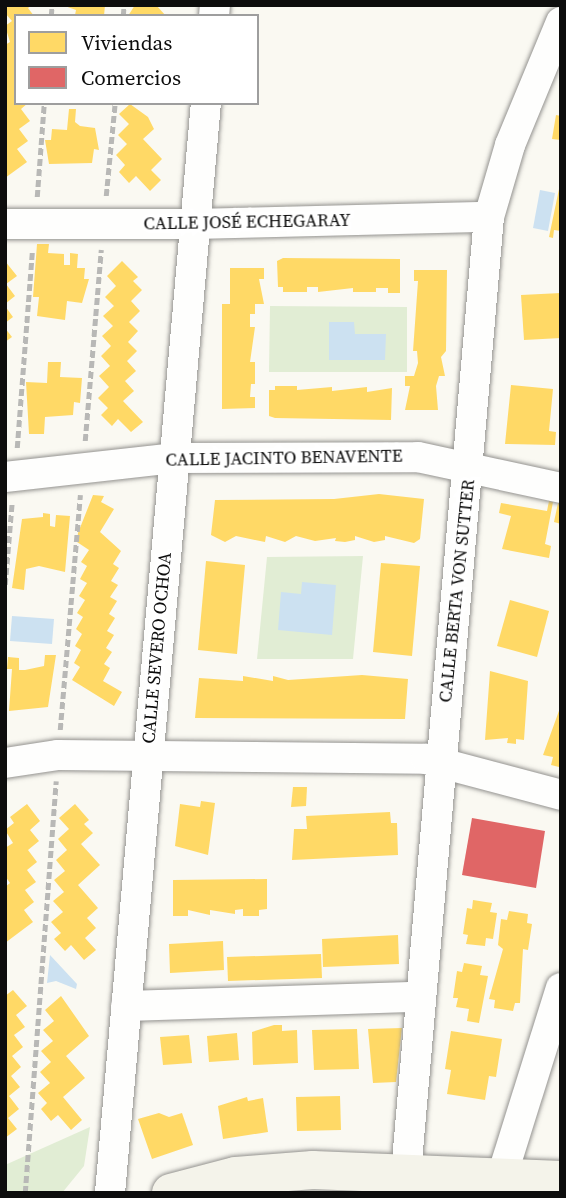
<!DOCTYPE html>
<html>
<head>
<meta charset="utf-8">
<style>
	body { margin:0 }
	#map { position:relative; width:566px; height:1198px; overflow:hidden; background:#faf9f2; font-family:"Source Serif 4",serif }
	div>[style] { position:absolute }
	.green>* { inset:0; background:#e1edd4 }
	.water>* { inset:0; background:#cce1f1 }
	.homes>* { inset:0; background:#ffd966 }
	.shops>* { inset:0; background:#e06666 }
	.path>* { height:4.5px; margin-top:-2.25px; transform-origin:0; background:repeating-linear-gradient(90deg,#b8b8b6 0 7px,transparent 0 10.5px) }
	.roads { filter:drop-shadow(0 0 2px #949390) drop-shadow(0 0 2px #949390) }
	.minor>* { height:30px; margin:-15px; padding:0 15px; transform-origin:15px; border-radius:15px; background:#fefefd }
	.secondary>* { height:38px; margin:-19px; padding:0 19px; transform-origin:19px; border-radius:19px; background:#f4f3ea }
	span { translate:-50% -50%; white-space:nowrap; text-align:center; line-height:1.15; -webkit-text-stroke:7px #fff; paint-order:stroke }
	.street-label { font-size:18px; color:#0d0d0d }
	.frame { position:absolute; inset:0; border:7px solid #0d0d0d; pointer-events:none }
	.legend { position:absolute; left:14px; top:14px; width:245px; height:91px; box-sizing:border-box; background:#fff; border:2px solid #9e9e9e; margin:0; padding:9px 12px; list-style:none; font-size:21px; color:#0d0d0d }
	.legend li { display:flex; align-items:center; gap:14px; height:35px }
	.legend b { width:35px; border:2px solid #9e9e9e }
</style>
</head>
<body>
<div id="map">
	<div class="green">
		<i style="clip-path:polygon(270px 306px,407px 307px,407px 372px,269px 372px)"></i>
		<i style="clip-path:polygon(363px 556px,353px 659px,257px 659px,267px 557px)"></i>
		<i style="clip-path:polygon(90px 1127px,84px 1166px,62px 1193px,5px 1193px,5px 1165px)"></i>
	</div>
	<div class="water">
		<i style="clip-path:polygon(540px 190px,555px 193px,548px 231px,533px 228px)"></i>
		<i style="clip-path:polygon(329px 322px,354px 322px,355px 334px,386px 334px,385px 360px,329px 360px)"></i>
		<i style="clip-path:polygon(302px 582px,336px 585px,332px 635px,278px 630px,281px 592px,301px 594px)"></i>
		<i style="clip-path:polygon(12px 616px,54px 619px,52px 644px,10px 641px)"></i>
		<i style="clip-path:polygon(50px 955px,77px 984px,76px 989px,56px 981px,47px 983px)"></i>
	</div>
	<div class="homes">
		<i style="clip-path:polygon(8px 5px,32px 5px,28px 8px,34px 16px,16px 16px,16px 103px,28px 103px,21px 109px,30px 121px,19px 129px,28px 141px,17px 149px,27px 162px,5px 178px,5px 45px,10px 42px,5px 26px,12px 21px,5px 13px)"></i>
		<i style="clip-path:polygon(62px 5px,105px 5px,104px 16px,75px 15px,76px 10px)"></i>
		<i style="clip-path:polygon(135px 5px,156px 5px,166px 16px,128px 16px)"></i>
		<i style="clip-path:polygon(130px 104px,148px 117px,154px 129px,143px 139px,162px 159px,151px 170px,161px 180px,150px 191px,136px 176px,129px 183px,119px 172px,125px 165px,116px 155px,127px 144px,118px 135px,129px 124px,119px 114px)"></i>
		<i style="clip-path:polygon(69px 109px,76px 109px,75px 122px,80px 126px,95px 128px,99px 150px,94px 149px,92px 163px,49px 164px,45px 140px,51px 140px,52px 129px,67px 130px)"></i>
		<i style="clip-path:polygon(556px 115px,561px 116px,561px 140px,552px 139px)"></i>
		<i style="clip-path:polygon(559px 189px,561px 231px,554px 230px,553px 238px,549px 237px)"></i>
		<i style="clip-path:polygon(37px 244px,49px 244px,48px 253px,64px 254px,64px 265px,70px 265px,70px 253px,78px 254px,77px 268px,85px 268px,84px 279px,89px 279px,82px 303px,67px 301px,65px 320px,37px 316px,39px 297px,33px 297px)"></i>
		<i style="clip-path:polygon(283px 258px,400px 259px,400px 293px,388px 293px,388px 288px,376px 288px,376px 292px,353px 292px,353px 288px,318px 292px,318px 287px,307px 287px,307px 292px,283px 292px,283px 287px,278px 287px,277px 261px)"></i>
		<i style="clip-path:polygon(5px 261px,17px 276px,6px 284px,15px 296px,5px 304px)"></i>
		<i style="clip-path:polygon(122px 261px,138px 277px,133px 281px,142px 290px,131px 301px,140px 311px,129px 322px,138px 331px,128px 342px,137px 351px,127px 361px,136px 371px,125px 381px,134px 391px,123px 401px,143px 422px,131px 432px,118px 419px,112px 426px,101px 415px,108px 408px,98px 398px,109px 387px,99px 376px,110px 366px,101px 356px,111px 346px,102px 336px,113px 326px,103px 316px,114px 306px,105px 297px,116px 286px,107px 276px)"></i>
		<i style="clip-path:polygon(230px 268px,264px 268px,264px 279px,259px 279px,264px 304px,255px 304px,255px 314px,250px 314px,250px 327px,255px 327px,250px 362px,255px 362px,255px 384px,251px 384px,250px 397px,255px 397px,255px 408px,222px 409px,222px 304px,230px 304px)"></i>
		<i style="clip-path:polygon(414px 270px,447px 270px,446px 351px,441px 357px,445px 376px,439px 376px,436px 386px,438px 410px,405px 410px,410px 386px,405px 386px,405px 376px,414px 376px,418px 363px,417px 351px,413px 351px,418px 281px,414px 281px)"></i>
		<i style="clip-path:polygon(561px 293px,561px 338px,524px 340px,521px 295px)"></i>
		<i style="clip-path:polygon(5px 306px,13px 317px,5px 323px)"></i>
		<i style="clip-path:polygon(5px 328px,12px 337px,5px 342px)"></i>
		<i style="clip-path:polygon(48px 362px,61px 362px,60px 377px,82px 378px,80px 403px,74px 402px,73px 415px,45px 417px,44px 434px,29px 434px,26px 382px,47px 383px)"></i>
		<i style="clip-path:polygon(511px 385px,553px 389px,549px 431px,556px 432px,555px 445px,505px 444px)"></i>
		<i style="clip-path:polygon(275px 386px,297px 386px,297px 390px,332px 387px,332px 391px,367px 387px,367px 392px,392px 388px,391px 420px,275px 418px,269px 416px,269px 390px,275px 390px)"></i>
		<i style="clip-path:polygon(379px 494px,424px 499px,420px 539px,414px 543px,385px 536px,385px 540px,374px 542px,355px 536px,355px 540px,345px 542px,335px 541px,336px 538px,315px 541px,296px 536px,285px 542px,266px 536px,265px 542px,236px 536px,225px 542px,211px 535px,215px 500px,334px 499px)"></i>
		<i style="clip-path:polygon(93px 495px,104px 496px,101px 502px,114px 509px,100px 532px,121px 551px,113px 564px,119px 568px,111px 581px,118px 585px,110px 597px,117px 601px,109px 614px,115px 618px,107px 631px,114px 635px,106px 648px,112px 652px,104px 664px,110px 668px,103px 681px,122px 692px,114px 706px,72px 680px,80px 667px,74px 663px,81px 650px,75px 646px,82px 634px,76px 629px,83px 617px,77px 613px,85px 600px,79px 596px,87px 583px,80px 579px,87px 566px,81px 562px,89px 550px,77px 542px,78px 533px)"></i>
		<i style="clip-path:polygon(549px 501px,553px 502px,545px 544px,551px 546px,549px 558px,502px 549px,511px 516px,499px 513px,501px 503px,547px 511px)"></i>
		<i style="clip-path:polygon(558px 503px,561px 503px,561px 524px,554px 522px)"></i>
		<i style="clip-path:polygon(43px 513px,50px 514px,50px 526px,55px 527px,56px 515px,70px 516px,65px 572px,39px 566px,26px 569px,24px 590px,12px 588px,22px 519px,43px 517px)"></i>
		<i style="clip-path:polygon(206px 561px,245px 565px,237px 654px,198px 650px)"></i>
		<i style="clip-path:polygon(381px 563px,420px 566px,412px 656px,373px 652px)"></i>
		<i style="clip-path:polygon(510px 600px,549px 611px,537px 657px,497px 646px)"></i>
		<i style="clip-path:polygon(45px 655px,56px 655px,48px 707px,9px 711px,12px 669px,7px 669px,8px 657px,19px 658px,19px 670px,25px 670px,44px 666px)"></i>
		<i style="clip-path:polygon(490px 671px,528px 681px,524px 740px,516px 739px,516px 744px,507px 743px,508px 738px,485px 740px)"></i>
		<i style="clip-path:polygon(362px 675px,408px 679px,405px 719px,195px 718px,199px 678px,243px 681px,243px 676px,273px 681px,273px 676px,288px 680px)"></i>
		<i style="clip-path:polygon(560px 708px,561px 761px,559px 767px,551px 765px,553px 757px,543px 755px)"></i>
		<i style="clip-path:polygon(293px 787px,307px 787px,306px 806px,291px 807px)"></i>
		<i style="clip-path:polygon(201px 801px,215px 803px,208px 855px,175px 846px,180px 804px,200px 807px)"></i>
		<i style="clip-path:polygon(27px 804px,40px 821px,30px 830px,39px 841px,28px 850px,37px 862px,27px 870px,36px 882px,25px 890px,34px 902px,24px 910px,33px 922px,5px 943px,5px 887px,10px 883px,5px 876px,5px 848px,13px 843px,5px 830px,14px 823px,10px 817px)"></i>
		<i style="clip-path:polygon(75px 804px,89px 820px,84px 824px,93px 833px,81px 844px,100px 865px,78px 885px,98px 908px,87px 918px,96px 928px,85px 938px,96px 950px,84px 960px,71px 945px,65px 951px,54px 939px,61px 933px,51px 922px,63px 912px,53px 901px,64px 892px,54px 880px,65px 871px,56px 860px,67px 850px,58px 839px,69px 829px,59px 818px)"></i>
		<i style="clip-path:polygon(390px 812px,391px 823px,397px 823px,398px 855px,292px 860px,294px 829px,307px 829px,306px 816px)"></i>
		<i style="clip-path:polygon(267px 879px,267px 909px,259px 910px,259px 916px,243px 916px,243px 909px,235px 910px,235px 914px,210px 910px,210px 915px,188px 910px,188px 916px,173px 916px,173px 880px)"></i>
		<i style="clip-path:polygon(473px 900px,492px 903px,490px 912px,497px 913px,493px 939px,486px 938px,485px 946px,466px 944px,468px 935px,463px 934px,467px 908px,472px 909px)"></i>
		<i style="clip-path:polygon(509px 911px,528px 914px,527px 923px,532px 924px,528px 950px,523px 949px,520px 1003px,515px 1003px,513px 1011px,494px 1008px,495px 1000px,489px 999px,503px 949px,498px 945px,501px 919px,507px 920px)"></i>
		<i style="clip-path:polygon(398px 935px,399px 964px,323px 967px,322px 939px)"></i>
		<i style="clip-path:polygon(223px 941px,224px 970px,170px 973px,169px 944px)"></i>
		<i style="clip-path:polygon(321px 954px,322px 978px,228px 981px,227px 957px)"></i>
		<i style="clip-path:polygon(464px 963px,482px 966px,480px 975px,488px 976px,479px 1023px,467px 1021px,469px 1009px,456px 1007px,458px 998px,453px 998px,457px 971px,462px 972px)"></i>
		<i style="clip-path:polygon(13px 990px,27px 1006px,16px 1015px,25px 1027px,14px 1035px,23px 1047px,12px 1056px,21px 1067px,11px 1076px,20px 1087px,9px 1096px,19px 1109px,8px 1118px,17px 1129px,5px 1138px,5px 996px)"></i>
		<i style="clip-path:polygon(61px 996px,89px 1036px,66px 1056px,85px 1078px,63px 1097px,82px 1120px,71px 1130px,58px 1115px,51px 1121px,41px 1109px,47px 1103px,38px 1093px,50px 1083px,40px 1072px,51px 1062px,41px 1051px,53px 1041px,43px 1030px,54px 1021px,45px 1010px)"></i>
		<i style="clip-path:polygon(274px 1025px,282px 1025px,282px 1031px,297px 1030px,298px 1063px,253px 1065px,252px 1032px)"></i>
		<i style="clip-path:polygon(402px 1028px,396px 1082px,373px 1083px,368px 1029px)"></i>
		<i style="clip-path:polygon(357px 1029px,359px 1069px,314px 1070px,312px 1030px)"></i>
		<i style="clip-path:polygon(451px 1031px,502px 1039px,496px 1077px,489px 1076px,485px 1100px,447px 1094px,451px 1070px,445px 1069px)"></i>
		<i style="clip-path:polygon(237px 1033px,239px 1060px,209px 1062px,207px 1036px)"></i>
		<i style="clip-path:polygon(189px 1035px,192px 1063px,163px 1065px,160px 1037px)"></i>
		<i style="clip-path:polygon(340px 1096px,341px 1130px,297px 1131px,296px 1097px)"></i>
		<i style="clip-path:polygon(247px 1097px,248px 1101px,263px 1098px,268px 1132px,223px 1139px,218px 1106px)"></i>
		<i style="clip-path:polygon(159px 1113px,169px 1117px,182px 1113px,193px 1145px,152px 1159px,138px 1119px)"></i>
	</div>
	<div class="shops">
		<i style="clip-path:polygon(472px 818px,545px 831px,536px 888px,462px 875px)"></i>
	</div>
	<div class="path">
		<i style="left:51px;top:16px;width:11px;rotate:-85deg"></i>
		<i style="left:123px;top:16px;width:11px;rotate:-85deg"></i>
		<i style="left:106px;top:196px;width:93px;rotate:-84.5deg"></i>
		<i style="left:37px;top:197px;width:94px;rotate:-85.7deg"></i>
		<i style="left:85px;top:441px;width:192px;rotate:-85.2deg"></i>
		<i style="left:17px;top:448px;width:198px;rotate:-85.6deg"></i>
		<i style="left:5px;top:585px;width:83px;rotate:-85.2deg"></i>
		<i style="left:60px;top:730px;width:236px;rotate:-85.1deg"></i>
		<i style="left:25px;top:1193px;width:413px;rotate:-85.7deg"></i>
	</div>
	<div class="roads">
		<div class="minor">
			<i style="left:214px;top:16px;width:11px;rotate:-85deg"></i>
			<i style="left:5px;top:224px;width:189px"></i>
			<i style="left:194px;top:224px;width:295px;rotate:-1.4deg"></i>
			<i style="left:5px;top:477px;width:170px;rotate:-6.4deg"></i>
			<i style="left:174px;top:458px;width:244px;rotate:-0.2deg"></i>
			<i style="left:418px;top:457px;width:146px;rotate:12.2deg"></i>
			<i style="left:5px;top:763px;width:54px;rotate:-8.6deg"></i>
			<i style="left:58px;top:755px;width:368px;rotate:0.6deg"></i>
			<i style="left:426px;top:759px;width:140px;rotate:14.9deg"></i>
			<i style="left:126px;top:1006px;width:293px;rotate:-1.8deg"></i>
			<i style="left:406px;top:1173px;width:960px;rotate:-85.04deg"></i>
			<i style="left:489px;top:217px;width:75px;rotate:-73.7deg"></i>
			<i style="left:510px;top:145px;width:133px;rotate:-67.5deg"></i>
			<i style="left:502px;top:1176px;width:197px;rotate:-72.6deg"></i>
			<i style="left:110px;top:1193px;width:1094px;rotate:-84.97deg"></i>
		</div>
		<div class="secondary">
			<i style="left:171px;top:1193px;width:67px;rotate:-14.7deg"></i>
			<i style="left:236px;top:1176px;width:77px;rotate:-4.5deg"></i>
			<i style="left:313px;top:1170px;width:248px;rotate:2.3deg"></i>
		</div>
	</div>
	<div class="street-label">
		<span style="left:247px;top:222px;rotate:-1deg">CALLE JOSÉ ECHEGARAY</span>
		<span style="left:284px;top:458px;rotate:-1deg">CALLE JACINTO BENAVENTE</span>
		<span style="left:457px;top:591px;rotate:-84deg">CALLE BERTA VON SUTTER</span>
		<span style="left:157px;top:648px;rotate:-85deg">CALLE SEVERO OCHOA</span>
	</div>
	<div class="frame"></div>
	<ul class="legend">
	<li><b style="height:19px;background:#ffd966"></b>Viviendas</li>
	<li><b style="height:19px;background:#e06666"></b>Comercios</li>
	</ul>
</div>
</body>
</html>
